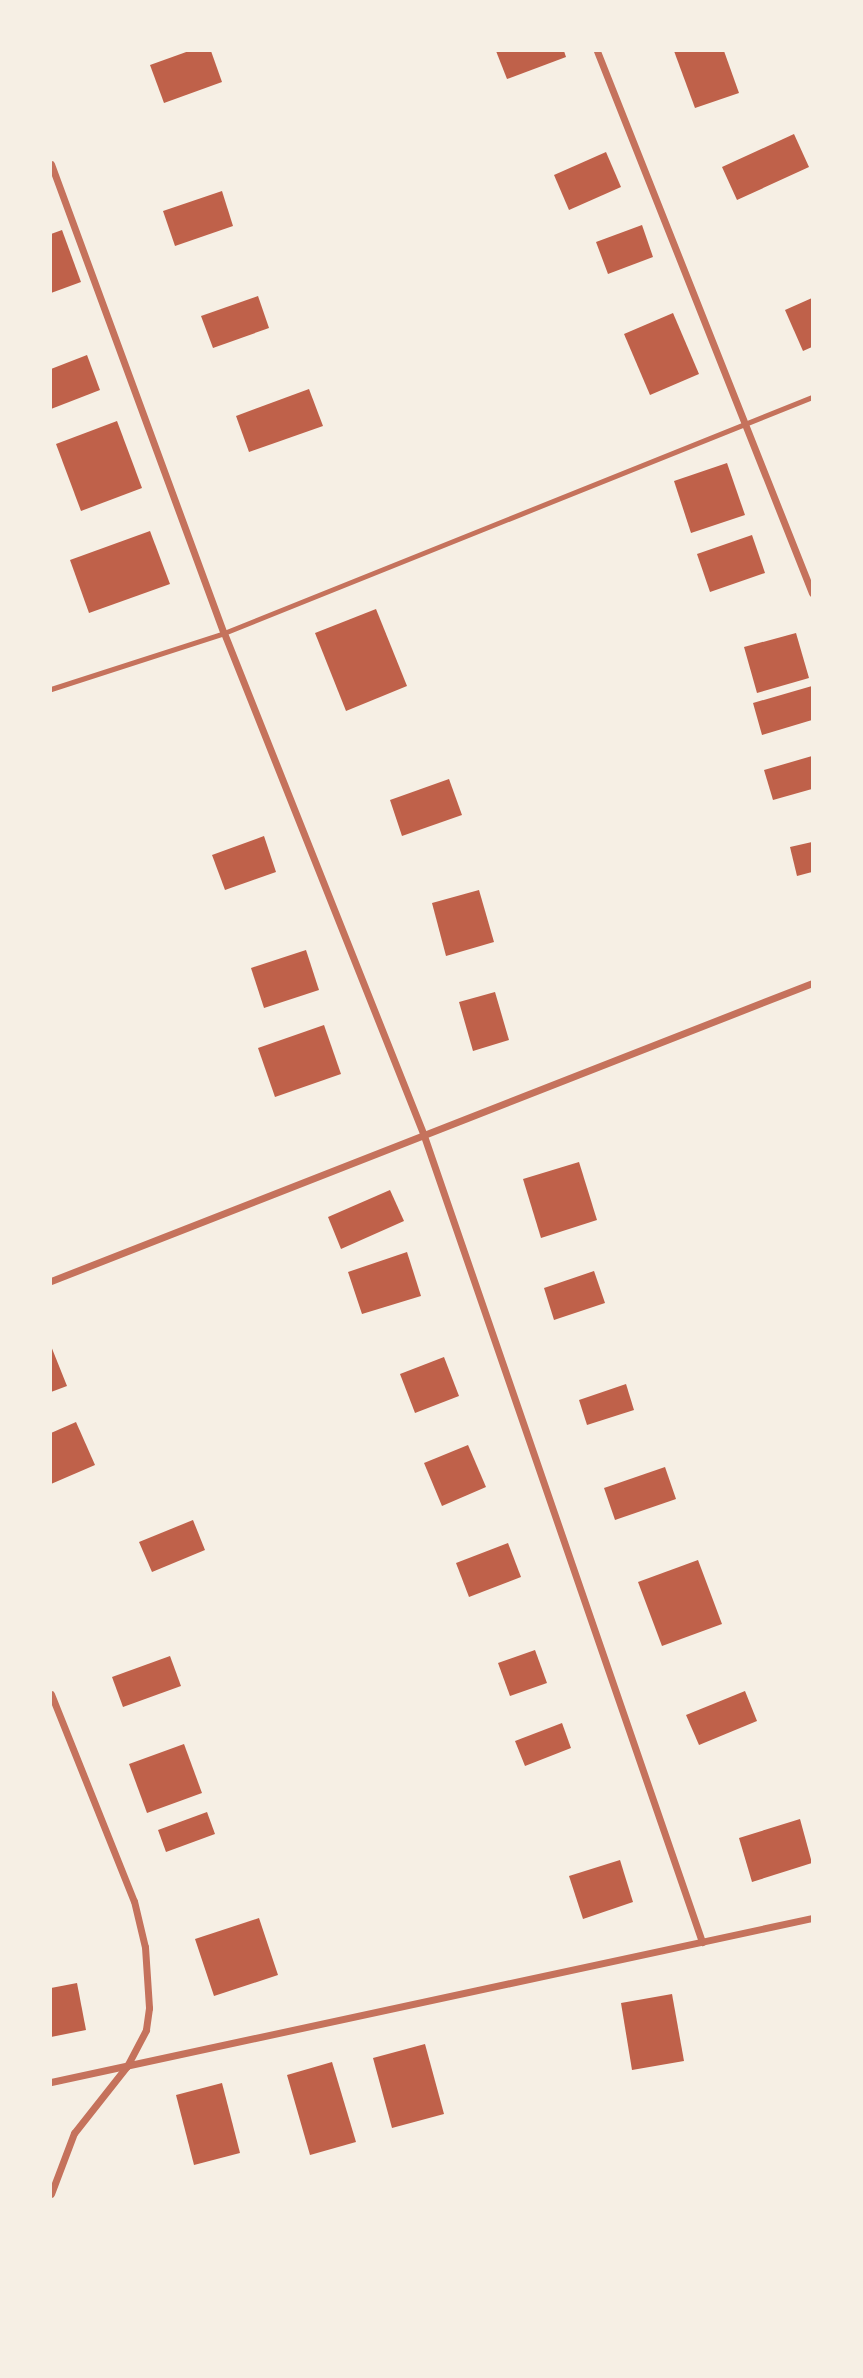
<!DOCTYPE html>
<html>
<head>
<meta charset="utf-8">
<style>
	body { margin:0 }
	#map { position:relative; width:863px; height:2378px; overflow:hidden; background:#f6efe4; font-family:Spectral,serif }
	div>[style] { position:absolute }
	.building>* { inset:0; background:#bf614a }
	.service>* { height:5px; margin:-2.5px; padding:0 2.5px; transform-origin:2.5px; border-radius:2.5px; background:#c5725c }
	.minor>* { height:7px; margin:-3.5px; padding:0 3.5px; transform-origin:3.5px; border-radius:3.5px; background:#c5725c }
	span { translate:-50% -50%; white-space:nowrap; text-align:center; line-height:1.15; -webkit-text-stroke:5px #f6efe4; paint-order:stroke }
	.frame { position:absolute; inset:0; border:52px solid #f6efe4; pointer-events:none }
</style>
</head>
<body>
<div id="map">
	<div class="building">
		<i style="clip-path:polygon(189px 51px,211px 51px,222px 82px,164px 103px,150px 65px)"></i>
		<i style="clip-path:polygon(496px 51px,564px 51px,566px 57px,507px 79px)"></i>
		<i style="clip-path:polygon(674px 51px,724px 51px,739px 93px,695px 108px)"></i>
		<i style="clip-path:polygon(794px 134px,809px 167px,737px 200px,722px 167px)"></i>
		<i style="clip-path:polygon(606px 152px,621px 187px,569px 210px,554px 175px)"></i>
		<i style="clip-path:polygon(222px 191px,233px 226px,175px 246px,163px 211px)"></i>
		<i style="clip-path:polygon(642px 225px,653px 257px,608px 274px,596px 242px)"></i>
		<i style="clip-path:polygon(62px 230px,81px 282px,51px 293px,51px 234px)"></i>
		<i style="clip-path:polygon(258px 296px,269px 328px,213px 348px,201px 316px)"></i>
		<i style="clip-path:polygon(812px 298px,812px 347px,803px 351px,785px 310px)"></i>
		<i style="clip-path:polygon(673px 313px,699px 374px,650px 395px,624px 334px)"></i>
		<i style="clip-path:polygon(87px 355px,100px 390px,51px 409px,51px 369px)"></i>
		<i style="clip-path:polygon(309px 389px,323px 426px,249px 452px,236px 416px)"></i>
		<i style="clip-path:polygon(117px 421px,142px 488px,81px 511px,56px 444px)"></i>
		<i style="clip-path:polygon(727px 463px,745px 515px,691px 533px,674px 481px)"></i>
		<i style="clip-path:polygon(150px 531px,170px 584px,89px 613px,70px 560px)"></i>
		<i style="clip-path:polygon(752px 535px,765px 573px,710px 592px,697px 554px)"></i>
		<i style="clip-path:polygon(376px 609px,407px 686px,346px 711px,315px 633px)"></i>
		<i style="clip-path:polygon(796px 633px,809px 678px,757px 693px,744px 647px)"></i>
		<i style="clip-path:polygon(812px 686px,812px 720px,762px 735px,753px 703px)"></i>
		<i style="clip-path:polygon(812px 756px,812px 789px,773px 800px,764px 770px)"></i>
		<i style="clip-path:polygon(449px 779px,462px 815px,402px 836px,390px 800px)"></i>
		<i style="clip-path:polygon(264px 836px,276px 872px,225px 890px,212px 855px)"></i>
		<i style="clip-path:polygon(812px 842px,812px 872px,797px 876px,790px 847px)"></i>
		<i style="clip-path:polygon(479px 890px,494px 942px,446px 956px,432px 903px)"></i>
		<i style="clip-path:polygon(306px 950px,319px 990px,264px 1008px,251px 968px)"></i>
		<i style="clip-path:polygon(495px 992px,509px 1040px,473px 1051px,459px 1002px)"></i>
		<i style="clip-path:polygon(324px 1025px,341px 1074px,275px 1097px,258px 1048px)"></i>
		<i style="clip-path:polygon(579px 1162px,597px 1220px,541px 1238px,523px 1179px)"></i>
		<i style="clip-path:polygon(390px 1190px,404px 1221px,341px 1249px,328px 1217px)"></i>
		<i style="clip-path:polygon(407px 1252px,421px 1296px,362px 1314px,348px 1272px)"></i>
		<i style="clip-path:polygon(594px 1271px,605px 1303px,554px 1320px,544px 1288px)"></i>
		<i style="clip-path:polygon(51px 1346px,67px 1386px,51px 1392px)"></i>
		<i style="clip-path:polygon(444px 1357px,459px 1396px,415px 1413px,400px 1374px)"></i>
		<i style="clip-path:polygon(626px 1384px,634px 1410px,587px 1425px,579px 1400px)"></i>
		<i style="clip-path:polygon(76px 1422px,95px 1465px,51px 1484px,51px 1433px)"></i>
		<i style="clip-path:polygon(468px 1445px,486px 1487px,442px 1506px,424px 1463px)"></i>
		<i style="clip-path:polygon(665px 1467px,676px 1499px,615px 1520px,604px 1488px)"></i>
		<i style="clip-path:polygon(193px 1520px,205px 1550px,152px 1572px,139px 1542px)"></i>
		<i style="clip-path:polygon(508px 1543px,521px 1577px,469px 1597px,456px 1563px)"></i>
		<i style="clip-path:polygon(698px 1560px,722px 1624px,662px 1646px,638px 1582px)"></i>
		<i style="clip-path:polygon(535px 1650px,547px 1683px,510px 1696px,498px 1663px)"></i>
		<i style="clip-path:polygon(170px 1656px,181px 1686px,123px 1707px,112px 1677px)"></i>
		<i style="clip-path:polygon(745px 1691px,757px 1721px,699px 1745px,686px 1715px)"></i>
		<i style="clip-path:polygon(562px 1723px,571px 1748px,525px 1766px,515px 1741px)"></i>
		<i style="clip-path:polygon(184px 1744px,202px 1793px,147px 1813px,129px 1764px)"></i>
		<i style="clip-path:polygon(207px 1812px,215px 1834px,166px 1852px,158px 1830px)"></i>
		<i style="clip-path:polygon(800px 1819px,812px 1863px,752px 1882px,739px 1838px)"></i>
		<i style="clip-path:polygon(620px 1860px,633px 1902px,583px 1919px,569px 1876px)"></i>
		<i style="clip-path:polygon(259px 1918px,278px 1975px,214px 1996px,195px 1939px)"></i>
		<i style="clip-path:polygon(77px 1983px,86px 2030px,51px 2037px,51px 1988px)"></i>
		<i style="clip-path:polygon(672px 1994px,684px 2061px,632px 2070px,621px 2003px)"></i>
		<i style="clip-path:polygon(425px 2044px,444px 2114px,392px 2128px,373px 2058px)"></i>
		<i style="clip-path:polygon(332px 2062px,356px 2142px,310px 2155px,287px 2075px)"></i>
		<i style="clip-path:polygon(222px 2083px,240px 2153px,194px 2165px,176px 2095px)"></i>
	</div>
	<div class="service">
		<i style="left:51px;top:689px;width:182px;rotate:-17.9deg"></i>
		<i style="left:224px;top:633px;width:634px;rotate:-21.87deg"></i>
	</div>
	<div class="minor">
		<i style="left:597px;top:51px;width:583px;rotate:68.36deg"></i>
		<i style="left:51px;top:164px;width:500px;rotate:69.8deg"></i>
		<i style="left:224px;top:633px;width:538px;rotate:68.3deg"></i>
		<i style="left:423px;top:1133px;width:856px;rotate:70.97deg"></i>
		<i style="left:51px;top:1281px;width:817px;rotate:-21.38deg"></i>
		<i style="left:51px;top:1694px;width:223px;rotate:68.2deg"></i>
		<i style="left:134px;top:1901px;width:47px;rotate:76.6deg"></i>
		<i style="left:145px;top:1947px;width:61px;rotate:86.2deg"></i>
		<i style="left:149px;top:2008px;width:22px;rotate:98deg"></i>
		<i style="left:146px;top:2030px;width:41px;rotate:117.8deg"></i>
		<i style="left:127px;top:2066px;width:85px;rotate:128.3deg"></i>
		<i style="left:74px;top:2133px;width:65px;rotate:110.7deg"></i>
		<i style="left:51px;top:2082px;width:778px;rotate:-12.16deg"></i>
	</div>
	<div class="frame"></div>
</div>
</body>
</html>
